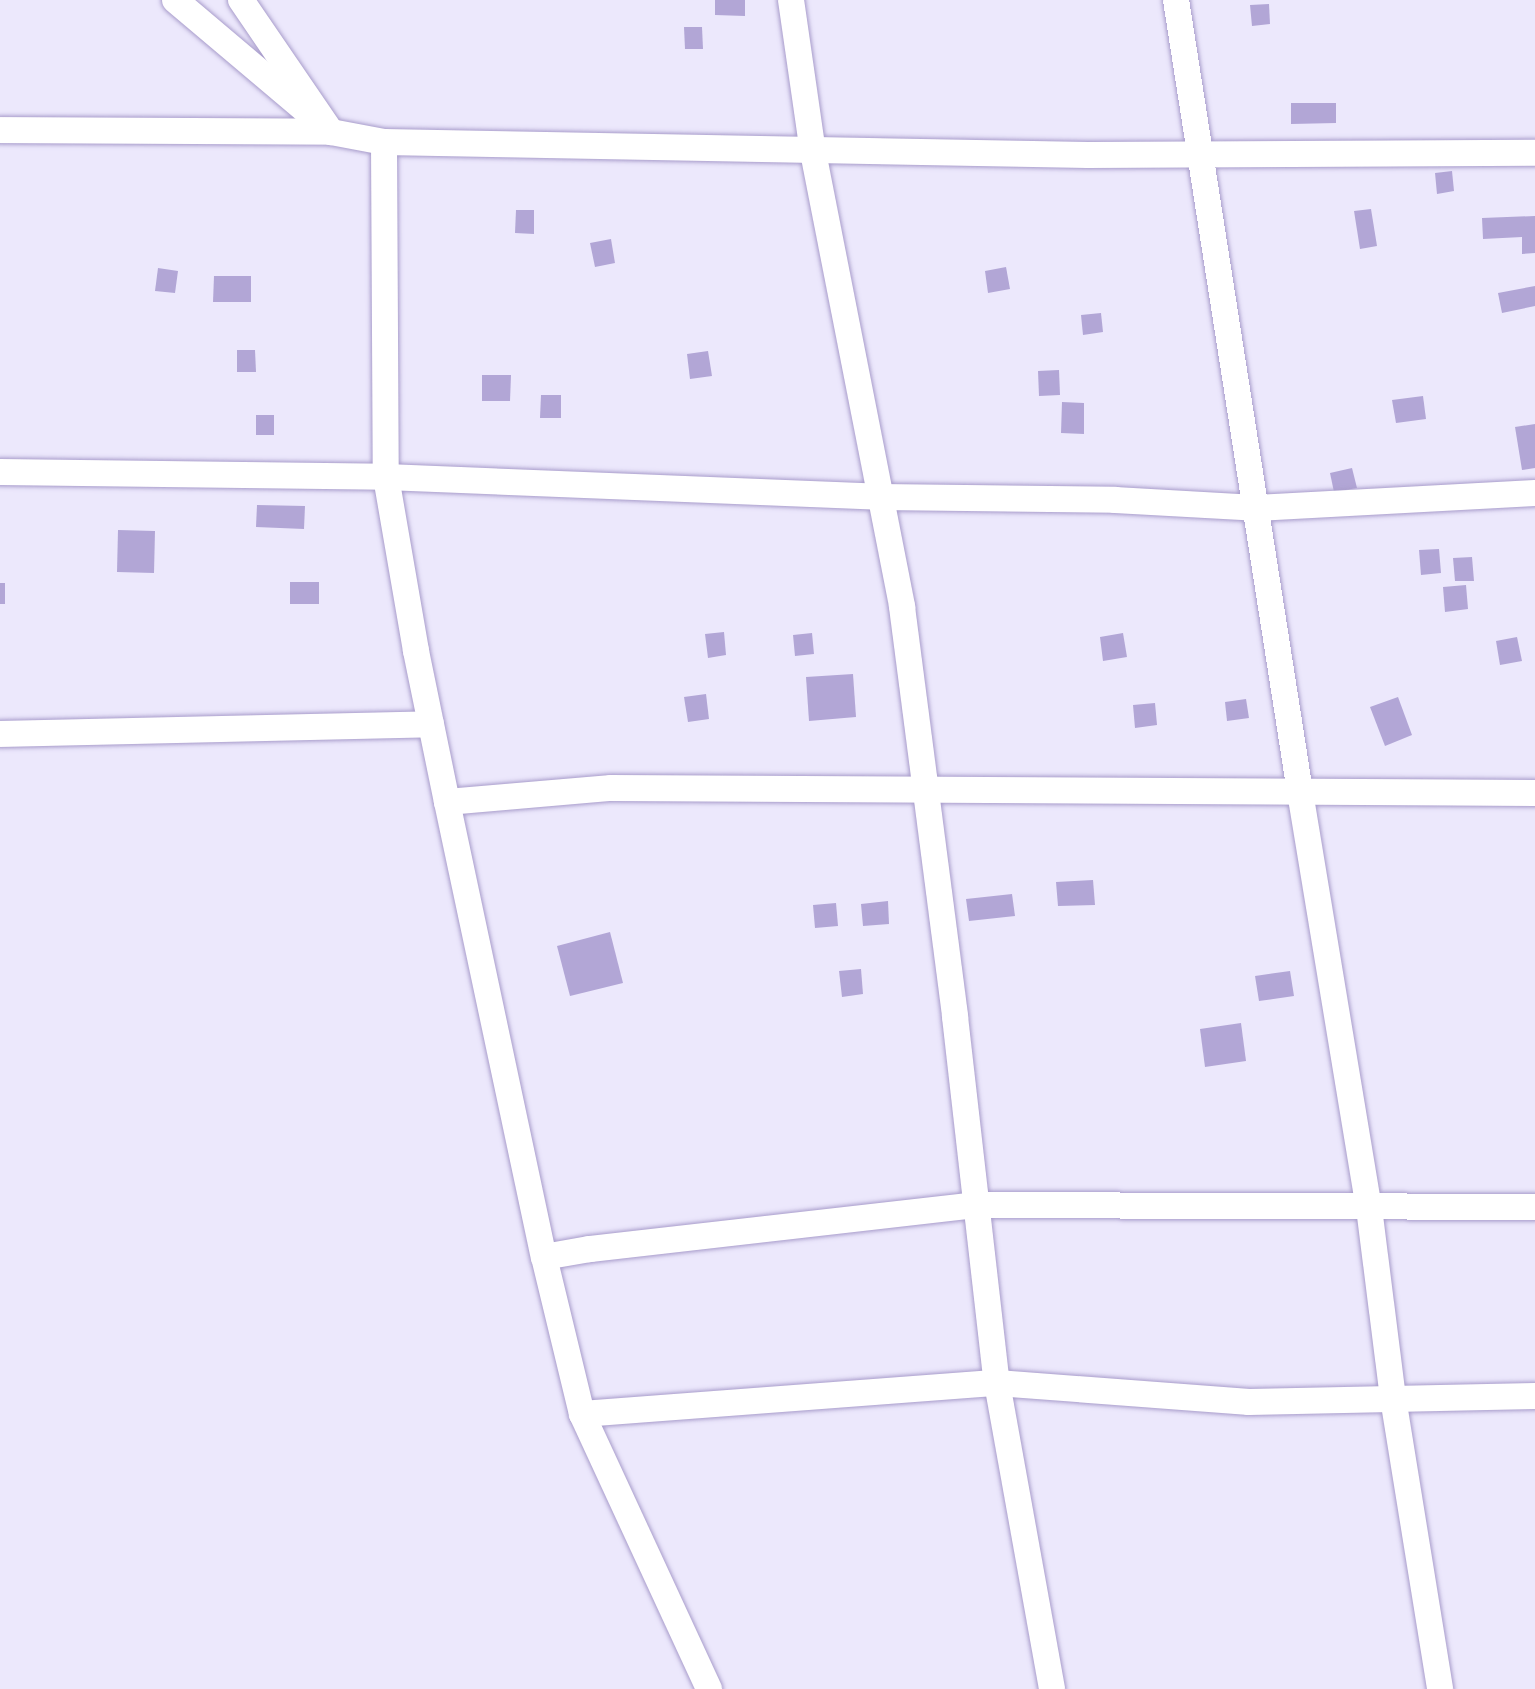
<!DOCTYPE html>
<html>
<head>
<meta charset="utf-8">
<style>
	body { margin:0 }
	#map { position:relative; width:1535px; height:1689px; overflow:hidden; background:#ece8fc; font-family:Cabin,sans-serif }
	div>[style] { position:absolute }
	.building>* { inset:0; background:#b2a6d6 }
	.roads { filter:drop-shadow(0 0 2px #a89ccb) drop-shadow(0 0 2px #a89ccb) }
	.street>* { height:26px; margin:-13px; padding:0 13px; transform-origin:13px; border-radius:13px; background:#fff }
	span { translate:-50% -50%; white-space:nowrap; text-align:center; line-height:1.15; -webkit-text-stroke:7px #f8f8f8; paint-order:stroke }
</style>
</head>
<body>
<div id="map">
	<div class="building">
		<i style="clip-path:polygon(715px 0,745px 0,745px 16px,715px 15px)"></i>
		<i style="clip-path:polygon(1269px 4px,1270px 24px,1252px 26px,1250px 5px)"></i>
		<i style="clip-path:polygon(684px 27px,702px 27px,703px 49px,685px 49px)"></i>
		<i style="clip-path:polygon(1291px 103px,1336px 103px,1336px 123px,1291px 124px)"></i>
		<i style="clip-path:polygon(1452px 171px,1454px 191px,1437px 194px,1435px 173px)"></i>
		<i style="clip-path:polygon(1371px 209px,1377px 246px,1360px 249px,1354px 211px)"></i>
		<i style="clip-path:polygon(516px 210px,534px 210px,534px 234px,515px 233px)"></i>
		<i style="clip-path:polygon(1535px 216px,1535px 253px,1522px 254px,1522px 237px,1483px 239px,1482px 218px)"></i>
		<i style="clip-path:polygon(611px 239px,615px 263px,595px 267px,590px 243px)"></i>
		<i style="clip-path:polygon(1006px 267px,1010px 289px,988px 293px,985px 271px)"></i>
		<i style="clip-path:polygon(158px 268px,178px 271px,175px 293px,155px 291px)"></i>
		<i style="clip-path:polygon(214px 276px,251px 276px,251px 302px,213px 302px)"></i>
		<i style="clip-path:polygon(1535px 286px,1535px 306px,1502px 313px,1498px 293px)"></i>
		<i style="clip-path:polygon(1101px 313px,1103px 332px,1083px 335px,1081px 315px)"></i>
		<i style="clip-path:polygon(237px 350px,255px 350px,256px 372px,237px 372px)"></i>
		<i style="clip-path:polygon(708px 351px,712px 376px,690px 379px,687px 354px)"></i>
		<i style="clip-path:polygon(1059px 370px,1060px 395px,1039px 396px,1038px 371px)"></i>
		<i style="clip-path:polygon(482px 375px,511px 375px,510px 401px,482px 401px)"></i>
		<i style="clip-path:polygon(541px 395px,561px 395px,561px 418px,540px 418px)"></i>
		<i style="clip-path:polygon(1423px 396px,1426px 419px,1396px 423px,1392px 400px)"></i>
		<i style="clip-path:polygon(1062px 402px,1084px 403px,1084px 434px,1061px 433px)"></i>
		<i style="clip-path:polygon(256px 415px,274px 415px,274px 435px,256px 435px)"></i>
		<i style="clip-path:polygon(1535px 424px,1535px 468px,1522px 470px,1515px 427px)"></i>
		<i style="clip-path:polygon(1352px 468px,1357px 488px,1334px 492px,1330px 473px)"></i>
		<i style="clip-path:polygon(257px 505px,305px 506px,304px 529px,256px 527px)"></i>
		<i style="clip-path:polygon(118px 530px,155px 531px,154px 573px,117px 572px)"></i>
		<i style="clip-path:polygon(1439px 549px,1441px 573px,1421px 575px,1419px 550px)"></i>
		<i style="clip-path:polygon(1472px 557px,1474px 581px,1455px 581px,1453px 558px)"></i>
		<i style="clip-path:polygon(290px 582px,319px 582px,319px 604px,290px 604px)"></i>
		<i style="clip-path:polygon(0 583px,5px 583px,5px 604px,0 604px)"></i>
		<i style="clip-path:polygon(1466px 585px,1468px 609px,1445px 612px,1443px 587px)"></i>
		<i style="clip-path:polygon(724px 632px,726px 655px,708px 658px,705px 634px)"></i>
		<i style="clip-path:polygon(812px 633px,814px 654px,795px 656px,793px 635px)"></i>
		<i style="clip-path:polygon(1123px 633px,1127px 657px,1103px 661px,1100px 637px)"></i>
		<i style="clip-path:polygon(1517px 637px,1522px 661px,1500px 665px,1496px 641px)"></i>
		<i style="clip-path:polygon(853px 674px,856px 717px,809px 721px,806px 677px)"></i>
		<i style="clip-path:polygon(706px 694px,709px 719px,688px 722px,684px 697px)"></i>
		<i style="clip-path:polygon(1398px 697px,1412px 735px,1385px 746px,1370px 707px)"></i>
		<i style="clip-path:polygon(1246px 699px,1249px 718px,1227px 721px,1225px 702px)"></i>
		<i style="clip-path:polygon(1155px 703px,1157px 725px,1135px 728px,1133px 705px)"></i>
		<i style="clip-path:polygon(1093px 880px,1095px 905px,1058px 906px,1056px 882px)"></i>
		<i style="clip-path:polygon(1012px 894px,1015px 916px,969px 921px,966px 899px)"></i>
		<i style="clip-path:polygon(888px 901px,889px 924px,863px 926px,861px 904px)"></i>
		<i style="clip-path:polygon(836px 903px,838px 926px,815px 928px,813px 905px)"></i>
		<i style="clip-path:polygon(610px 932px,623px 983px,570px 996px,557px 946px)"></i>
		<i style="clip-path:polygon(861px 969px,863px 994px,842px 997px,839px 971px)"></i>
		<i style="clip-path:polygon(1290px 971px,1294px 996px,1259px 1001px,1255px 976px)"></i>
		<i style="clip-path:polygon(1241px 1023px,1246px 1061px,1205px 1067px,1200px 1029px)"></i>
	</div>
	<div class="roads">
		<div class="street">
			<i style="left:175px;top:0;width:169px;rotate:40.2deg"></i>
			<i style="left:241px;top:0;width:160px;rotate:55.7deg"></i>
			<i style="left:331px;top:132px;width:54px;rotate:10.7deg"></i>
			<i style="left:384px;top:142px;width:335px;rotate:89.7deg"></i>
			<i style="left:386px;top:477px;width:177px;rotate:80.2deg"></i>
			<i style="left:416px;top:651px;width:154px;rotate:78.4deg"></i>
			<i style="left:447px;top:802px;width:465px;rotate:78deg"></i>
			<i style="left:544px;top:1257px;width:162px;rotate:76.4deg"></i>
			<i style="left:582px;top:1414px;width:303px;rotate:65.2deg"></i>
			<i style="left:791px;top:0;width:154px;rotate:81.8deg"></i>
			<i style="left:813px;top:152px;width:464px;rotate:78.9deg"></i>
			<i style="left:902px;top:607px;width:413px;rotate:82.6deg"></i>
			<i style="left:955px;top:1017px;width:368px;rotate:83.5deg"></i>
			<i style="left:997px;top:1383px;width:311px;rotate:79.8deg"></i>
			<i style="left:1176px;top:0;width:802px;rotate:81.1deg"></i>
			<i style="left:1300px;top:792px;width:422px;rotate:80.6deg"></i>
			<i style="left:1369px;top:1208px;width:192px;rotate:82.8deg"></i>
			<i style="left:1393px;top:1398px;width:295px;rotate:80.8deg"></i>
			<i style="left:0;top:130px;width:331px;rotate:0.3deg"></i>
			<i style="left:384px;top:142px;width:704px;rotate:1.06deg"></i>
			<i style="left:1088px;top:155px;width:447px;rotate:-0.3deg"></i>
			<i style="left:0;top:472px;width:386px;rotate:0.7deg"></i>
			<i style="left:386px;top:477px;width:494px;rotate:2.3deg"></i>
			<i style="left:880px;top:497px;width:235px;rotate:0.7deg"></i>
			<i style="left:1115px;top:500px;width:141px;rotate:3.2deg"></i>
			<i style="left:1256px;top:508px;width:279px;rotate:-3.1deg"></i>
			<i style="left:0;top:734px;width:431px;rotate:-1.3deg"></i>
			<i style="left:447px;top:802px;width:165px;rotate:-4.9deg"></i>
			<i style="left:611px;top:788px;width:924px;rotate:0.31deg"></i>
			<i style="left:544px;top:1257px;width:47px;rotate:-9.9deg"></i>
			<i style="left:590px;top:1249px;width:388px;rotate:-6.5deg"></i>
			<i style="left:976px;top:1205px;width:559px;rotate:0.2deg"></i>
			<i style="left:582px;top:1414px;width:416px;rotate:-4.3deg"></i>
			<i style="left:997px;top:1383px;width:253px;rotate:4.3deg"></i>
			<i style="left:1249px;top:1402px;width:286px;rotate:-1.2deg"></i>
		</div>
	</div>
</div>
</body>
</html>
